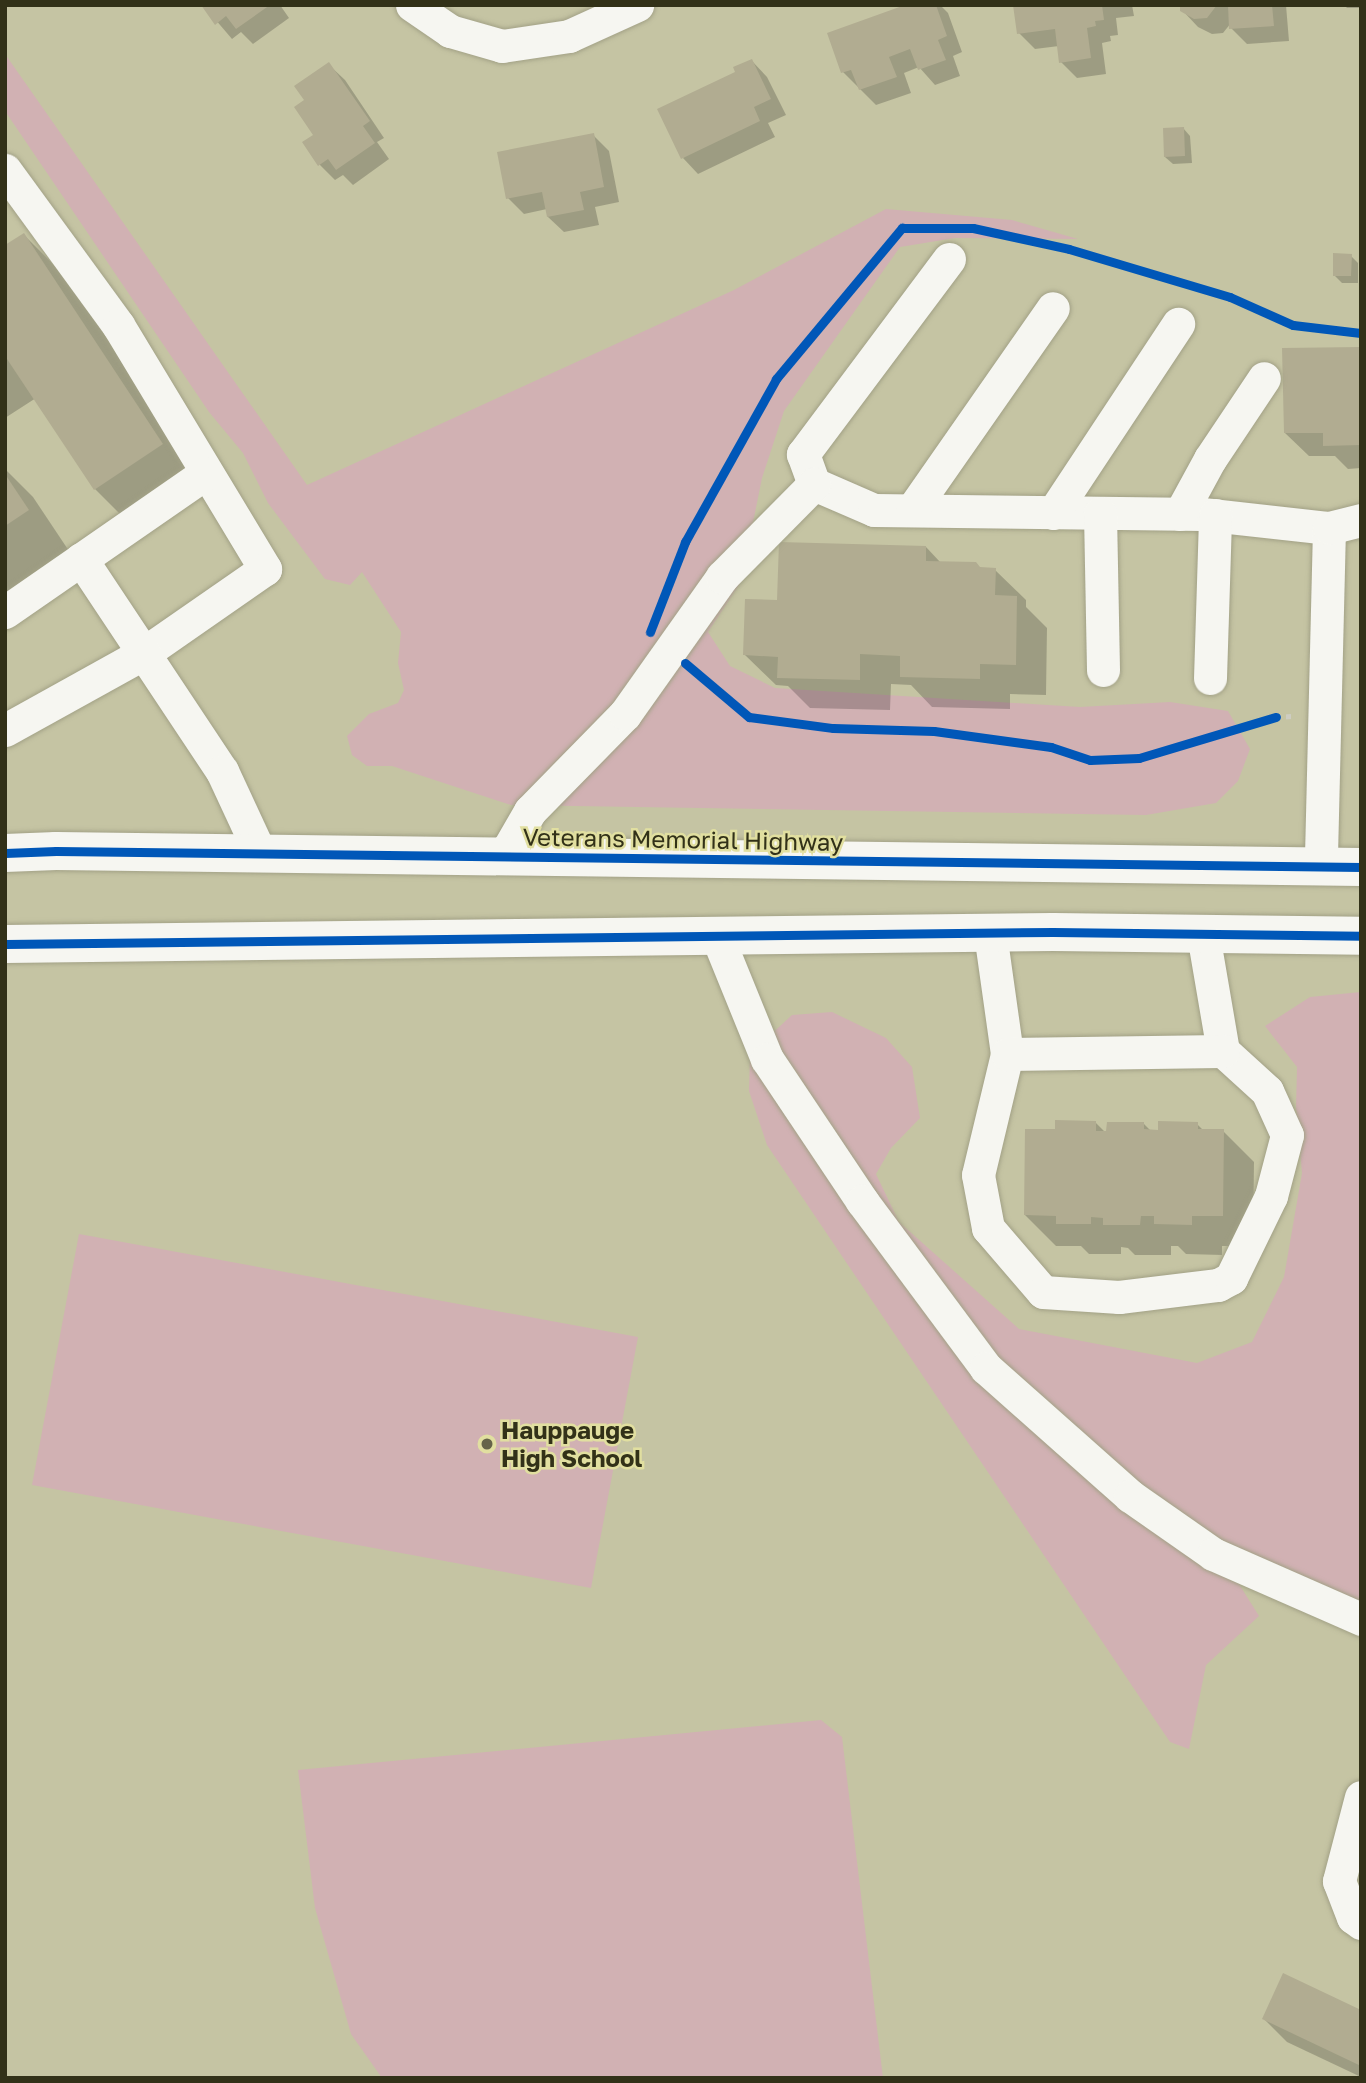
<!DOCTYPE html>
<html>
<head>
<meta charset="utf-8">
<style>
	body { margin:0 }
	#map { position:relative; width:1366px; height:2083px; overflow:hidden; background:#c5c4a3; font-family:"Golos Text",sans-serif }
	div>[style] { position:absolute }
	.green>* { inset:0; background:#d1b1b3 }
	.shadow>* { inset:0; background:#0003 }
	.building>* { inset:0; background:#b1ac91 }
	.path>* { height:4.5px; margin-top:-2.25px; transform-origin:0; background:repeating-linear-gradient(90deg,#cecdc2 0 5px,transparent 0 10px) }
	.roads { filter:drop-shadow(0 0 2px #a2a186) drop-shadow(0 0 2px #a2a186) }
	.minor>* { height:33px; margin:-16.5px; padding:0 16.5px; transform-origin:16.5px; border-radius:16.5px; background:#f6f6f1 }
	.highway>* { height:38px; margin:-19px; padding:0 19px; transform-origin:19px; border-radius:19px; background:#f6f6f1 }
	.cycleway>* { height:9px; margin:-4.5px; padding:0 4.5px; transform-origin:4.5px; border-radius:4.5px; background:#0057b8 }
	.dots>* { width:19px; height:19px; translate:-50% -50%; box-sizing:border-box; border:4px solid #e1dfa0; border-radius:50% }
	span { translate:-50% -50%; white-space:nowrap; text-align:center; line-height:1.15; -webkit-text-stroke:5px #e1dfa0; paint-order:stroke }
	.street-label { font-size:24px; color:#323118 }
	.poi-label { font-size:24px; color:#323118; font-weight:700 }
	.left { translate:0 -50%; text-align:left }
	.frame { position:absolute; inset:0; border:7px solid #323118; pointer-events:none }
</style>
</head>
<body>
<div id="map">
	<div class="green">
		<i style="clip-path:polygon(5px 54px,307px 485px,734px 290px,886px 209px,1012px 220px,1078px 239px,955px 238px,900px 247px,784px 411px,762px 478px,741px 582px,708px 632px,730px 666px,775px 688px,1080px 707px,1170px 702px,1228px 711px,1250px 749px,1238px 781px,1216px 803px,1146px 815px,511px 805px,392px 766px,367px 766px,352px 755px,347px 736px,369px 714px,398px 703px,404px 690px,398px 663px,401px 632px,362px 572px,350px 585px,325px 579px,268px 503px,243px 453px,209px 412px,5px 111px)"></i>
		<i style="clip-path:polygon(1361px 992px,1361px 1611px,1300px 1611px,1232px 1573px,1259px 1616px,1206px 1665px,1189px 1749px,1170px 1742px,767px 1145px,749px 1091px,750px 1054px,792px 1015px,832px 1012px,886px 1038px,912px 1067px,920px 1118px,891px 1148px,876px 1174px,899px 1222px,1019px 1329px,1197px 1363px,1252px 1342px,1284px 1277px,1302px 1173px,1296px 1108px,1297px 1067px,1265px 1026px,1310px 997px)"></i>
		<i style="clip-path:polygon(79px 1234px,638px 1337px,591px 1588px,32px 1485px)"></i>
		<i style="clip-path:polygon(821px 1720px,842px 1737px,883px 2078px,382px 2078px,351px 2034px,315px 1908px,298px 1770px)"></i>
	</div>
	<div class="shadow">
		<i style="clip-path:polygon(203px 5px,280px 5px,289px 18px,253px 44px,241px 32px,232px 39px)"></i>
		<i style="clip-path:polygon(910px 5px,940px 5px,948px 13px,962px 52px,953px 56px,960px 76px,935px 85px,919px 67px,904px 73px,911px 93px,876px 105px,843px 72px)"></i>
		<i style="clip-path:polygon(1015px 5px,1132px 5px,1134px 16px,1116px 18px,1118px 35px,1110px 36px,1111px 41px,1102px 43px,1106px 74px,1077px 78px,1061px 62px,1059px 46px,1035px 49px,1019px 33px)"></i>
		<i style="clip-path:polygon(1182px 5px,1286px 5px,1289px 41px,1247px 44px,1231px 28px,1231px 23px,1223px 33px,1212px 34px,1198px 27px,1182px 10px)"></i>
		<i style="clip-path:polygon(1344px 5px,1361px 5px,1361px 8px,1347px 8px)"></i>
		<i style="clip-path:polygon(752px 61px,767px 77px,786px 115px,768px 123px,775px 137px,698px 174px,683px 158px,737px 72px)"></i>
		<i style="clip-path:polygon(329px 65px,345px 80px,384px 138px,377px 142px,389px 159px,353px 185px,343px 175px,335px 180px,320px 165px,315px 136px)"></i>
		<i style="clip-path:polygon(1183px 128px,1190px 136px,1192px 163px,1173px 164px,1165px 157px)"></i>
		<i style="clip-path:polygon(593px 135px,609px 151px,619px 202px,595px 207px,599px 225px,564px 232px,548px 217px,547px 209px,524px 214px,508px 198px)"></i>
		<i style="clip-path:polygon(24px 235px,67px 278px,205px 488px,138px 532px,95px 489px,36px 398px,5px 418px,5px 247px)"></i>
		<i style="clip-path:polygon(1351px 256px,1358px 263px,1358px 283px,1342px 283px,1334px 275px)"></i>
		<i style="clip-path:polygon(1361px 349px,1361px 468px,1348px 469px,1335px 456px,1309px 456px,1285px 433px)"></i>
		<i style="clip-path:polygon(5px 469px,33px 497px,71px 554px,5px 597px)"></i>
		<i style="clip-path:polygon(926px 547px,941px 563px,995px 570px,1026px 600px,1026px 607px,1047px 628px,1046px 695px,1010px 694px,1010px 709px,932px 707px,911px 685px,891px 684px,890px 710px,810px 708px,788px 686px,776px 685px,745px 655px,779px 602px)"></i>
		<i style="clip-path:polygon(1095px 1122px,1108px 1135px,1144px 1124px,1151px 1131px,1197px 1124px,1204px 1131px,1223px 1131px,1254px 1162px,1253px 1246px,1222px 1246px,1222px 1255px,1186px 1254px,1178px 1246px,1171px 1246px,1171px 1255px,1135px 1255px,1128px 1248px,1121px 1247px,1121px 1254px,1089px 1254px,1081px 1246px,1056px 1246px,1025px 1215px,1057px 1131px)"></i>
		<i style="clip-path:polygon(1361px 2012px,1361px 2077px,1287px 2042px,1264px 2019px)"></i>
	</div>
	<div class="building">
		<i style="clip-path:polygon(201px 5px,270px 5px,236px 29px,226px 16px,215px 25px)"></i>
		<i style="clip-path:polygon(905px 5px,936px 5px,947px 36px,938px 40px,946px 60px,918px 70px,910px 49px,889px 57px,897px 77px,859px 90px,851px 70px,841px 73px,827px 33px)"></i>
		<i style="clip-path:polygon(1013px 5px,1102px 5px,1104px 20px,1095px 21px,1096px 26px,1087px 28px,1091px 58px,1059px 63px,1055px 29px,1017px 34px)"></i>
		<i style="clip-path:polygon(1180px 5px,1217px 5px,1207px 18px,1194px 19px,1180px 11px)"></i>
		<i style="clip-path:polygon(1228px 5px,1272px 5px,1274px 26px,1229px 29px)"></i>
		<i style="clip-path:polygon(752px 59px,771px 99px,754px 107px,760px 121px,681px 159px,657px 109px,735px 72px,733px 67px)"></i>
		<i style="clip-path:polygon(329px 62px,370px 121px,363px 126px,375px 143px,336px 170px,328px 159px,318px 166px,302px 142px,313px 135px,294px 107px,304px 100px,294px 86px)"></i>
		<i style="clip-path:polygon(1184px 127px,1185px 156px,1164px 157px,1163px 128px)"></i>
		<i style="clip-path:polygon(594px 133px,604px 187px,580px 192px,584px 210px,547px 217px,542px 192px,506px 199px,497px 152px)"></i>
		<i style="clip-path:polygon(24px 233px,163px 444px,94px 490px,5px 356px,5px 245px)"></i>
		<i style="clip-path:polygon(1333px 253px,1352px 254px,1351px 276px,1333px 276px)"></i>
		<i style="clip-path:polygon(1361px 347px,1361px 445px,1323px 446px,1323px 433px,1284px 433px,1282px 348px)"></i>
		<i style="clip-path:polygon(5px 474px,29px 510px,5px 526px)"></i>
		<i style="clip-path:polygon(779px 542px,926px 546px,926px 561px,976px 562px,980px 567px,996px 568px,995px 595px,1017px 596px,1016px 665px,980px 664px,980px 679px,900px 677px,900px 656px,860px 654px,860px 680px,777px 678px,778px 657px,743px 655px,745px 599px,777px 600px)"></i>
		<i style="clip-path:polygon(1055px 1120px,1096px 1121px,1096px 1131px,1106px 1131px,1107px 1122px,1144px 1122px,1144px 1129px,1158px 1130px,1158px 1121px,1198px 1122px,1198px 1129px,1224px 1129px,1223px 1216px,1192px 1216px,1192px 1225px,1154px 1224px,1154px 1216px,1141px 1216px,1140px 1225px,1103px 1225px,1103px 1218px,1091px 1217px,1091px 1224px,1056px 1224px,1056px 1216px,1024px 1215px,1025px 1129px,1055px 1129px)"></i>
		<i style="clip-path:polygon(1283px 1973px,1361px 2010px,1361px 2066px,1262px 2019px)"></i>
	</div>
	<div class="path">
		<i style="left:1276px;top:717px;width:16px;rotate:-4deg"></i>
	</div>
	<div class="roads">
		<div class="minor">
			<i style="left:412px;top:5px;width:46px;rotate:34.4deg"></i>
			<i style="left:450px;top:31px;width:54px;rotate:16.1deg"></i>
			<i style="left:502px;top:46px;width:68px;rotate:-8.5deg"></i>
			<i style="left:569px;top:36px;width:75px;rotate:-24.5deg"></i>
			<i style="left:5px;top:170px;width:192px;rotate:53.9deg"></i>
			<i style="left:118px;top:325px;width:285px;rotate:58.9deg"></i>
			<i style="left:265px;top:569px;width:147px;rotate:145.2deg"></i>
			<i style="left:144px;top:653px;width:159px;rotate:151deg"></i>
			<i style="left:949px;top:259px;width:244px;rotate:126.8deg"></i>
			<i style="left:803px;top:454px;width:32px;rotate:70deg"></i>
			<i style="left:814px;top:484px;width:65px;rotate:23.4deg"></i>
			<i style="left:874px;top:510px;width:328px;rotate:0.7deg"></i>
			<i style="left:1202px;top:514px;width:128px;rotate:6.3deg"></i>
			<i style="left:1329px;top:528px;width:338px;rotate:91.4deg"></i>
			<i style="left:912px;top:510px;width:246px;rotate:-55.1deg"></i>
			<i style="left:1053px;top:513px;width:227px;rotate:-56.5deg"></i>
			<i style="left:1100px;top:513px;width:157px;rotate:88.9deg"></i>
			<i style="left:1180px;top:514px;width:63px;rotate:-61.4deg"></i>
			<i style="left:1210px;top:459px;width:97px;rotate:-56.3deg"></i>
			<i style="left:1329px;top:528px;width:33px;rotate:-14deg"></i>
			<i style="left:81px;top:559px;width:255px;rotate:56.4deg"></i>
			<i style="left:222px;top:771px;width:90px;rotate:65.1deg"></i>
			<i style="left:5px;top:612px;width:244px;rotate:-34.7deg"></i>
			<i style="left:1210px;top:678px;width:163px;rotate:-88.2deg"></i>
			<i style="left:504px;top:856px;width:52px;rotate:-60deg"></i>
			<i style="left:530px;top:811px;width:136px;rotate:-45.6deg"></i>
			<i style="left:625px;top:714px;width:168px;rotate:-54.7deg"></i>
			<i style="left:722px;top:577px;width:131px;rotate:-45.3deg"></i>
			<i style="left:990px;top:933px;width:122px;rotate:82deg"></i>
			<i style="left:1007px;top:1054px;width:124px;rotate:103.5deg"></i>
			<i style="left:978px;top:1175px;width:54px;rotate:79.3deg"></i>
			<i style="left:988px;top:1228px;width:84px;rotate:49.3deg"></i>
			<i style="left:1043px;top:1292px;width:76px;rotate:3.8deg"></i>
			<i style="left:1119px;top:1297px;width:100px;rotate:-6.9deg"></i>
			<i style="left:1218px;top:1285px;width:15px;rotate:-28deg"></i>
			<i style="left:1231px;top:1278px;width:91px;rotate:-64deg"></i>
			<i style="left:1271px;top:1196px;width:63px;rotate:-75.3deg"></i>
			<i style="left:1287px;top:1135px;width:48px;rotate:-114.4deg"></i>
			<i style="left:1267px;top:1091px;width:59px;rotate:-137.7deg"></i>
			<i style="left:1223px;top:1051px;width:119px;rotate:-99.7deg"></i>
			<i style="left:717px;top:936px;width:133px;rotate:67.9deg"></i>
			<i style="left:767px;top:1059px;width:171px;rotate:56.2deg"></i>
			<i style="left:862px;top:1201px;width:208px;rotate:53.4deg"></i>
			<i style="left:986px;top:1368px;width:193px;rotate:41.6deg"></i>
			<i style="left:1130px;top:1496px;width:101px;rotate:34.9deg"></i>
			<i style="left:1213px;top:1554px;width:162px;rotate:23.7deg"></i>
			<i style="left:1007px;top:1054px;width:216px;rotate:-0.8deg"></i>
			<i style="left:1361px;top:1797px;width:87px;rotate:104.7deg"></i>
			<i style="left:1339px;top:1881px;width:39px;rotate:69deg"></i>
			<i style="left:1353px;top:1917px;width:10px;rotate:37deg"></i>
		</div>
		<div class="highway">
			<i style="left:5px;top:853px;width:51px;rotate:-2.2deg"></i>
			<i style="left:56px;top:851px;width:1305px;rotate:0.7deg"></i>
			<i style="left:5px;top:944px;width:1048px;rotate:-0.66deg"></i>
			<i style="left:1053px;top:932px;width:308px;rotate:0.7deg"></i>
		</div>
	</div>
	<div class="cycleway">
		<i style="left:650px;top:632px;width:97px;rotate:-68.7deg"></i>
		<i style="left:685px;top:542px;width:187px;rotate:-60.8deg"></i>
		<i style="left:776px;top:379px;width:197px;rotate:-50.2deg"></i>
		<i style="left:902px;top:228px;width:71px"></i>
		<i style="left:973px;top:228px;width:98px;rotate:12.3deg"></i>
		<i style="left:1069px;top:249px;width:168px;rotate:16.6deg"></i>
		<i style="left:1230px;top:297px;width:69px;rotate:24deg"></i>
		<i style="left:1293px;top:325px;width:68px;rotate:6.7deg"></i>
		<i style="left:685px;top:663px;width:84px;rotate:40.2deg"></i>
		<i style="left:749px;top:717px;width:85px;rotate:7.5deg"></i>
		<i style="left:833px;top:728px;width:101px;rotate:1.7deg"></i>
		<i style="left:934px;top:731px;width:118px;rotate:7.8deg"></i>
		<i style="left:1051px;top:747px;width:41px;rotate:18.4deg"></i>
		<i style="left:1090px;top:760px;width:49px;rotate:-2.3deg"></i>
		<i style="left:1139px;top:758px;width:143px;rotate:-16.7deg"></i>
		<i style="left:5px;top:853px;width:51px;rotate:-2.2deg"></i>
		<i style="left:56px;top:851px;width:1305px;rotate:0.7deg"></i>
		<i style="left:5px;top:944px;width:1048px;rotate:-0.66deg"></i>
		<i style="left:1053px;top:932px;width:308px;rotate:0.7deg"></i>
	</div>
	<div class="dots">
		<i style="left:487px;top:1444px;background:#656449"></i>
	</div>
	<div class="street-label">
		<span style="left:683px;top:839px;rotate:1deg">Veterans Memorial Highway</span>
	</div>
	<div class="poi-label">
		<span class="left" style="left:501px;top:1444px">Hauppauge<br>High School</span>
	</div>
	<div class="frame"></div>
</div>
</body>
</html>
